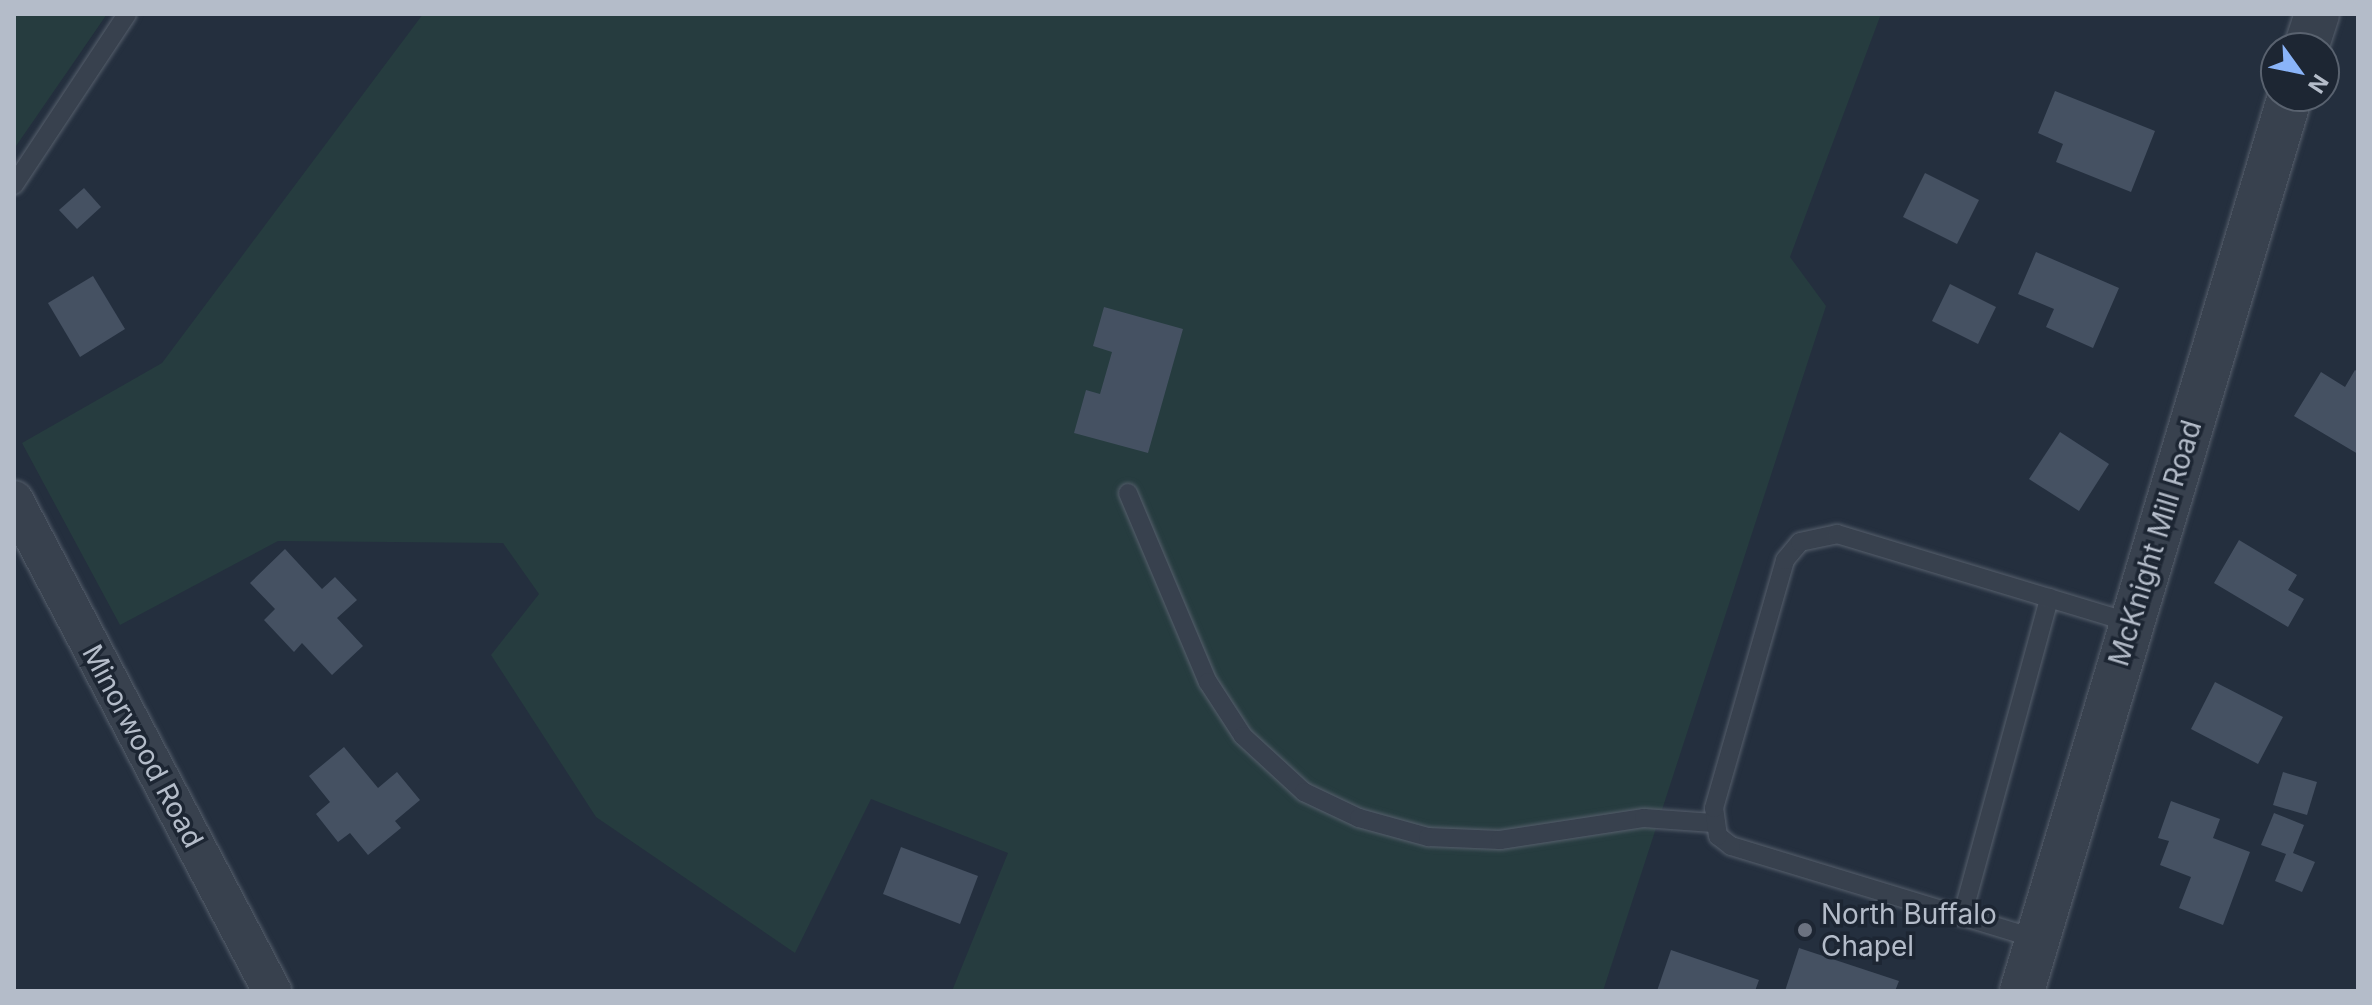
<!DOCTYPE html>
<html>
<head>
<meta charset="utf-8">
<style>
	body { margin:0 }
	#map { position:relative; width:2372px; height:1005px; overflow:hidden; background:#242f3e; font-family:Inter,sans-serif }
	div>[style] { position:absolute }
	.green>* { inset:0; background:#263c3f }
	.building>* { inset:0; background:#455162 }
	.roads { filter:drop-shadow(0 0 2px #565f6c) drop-shadow(0 0 2px #565f6c) }
	.service>* { height:18px; margin:-9px; padding:0 9px; transform-origin:9px; border-radius:9px; background:#38414e }
	.minor>* { height:38px; margin:-19px; padding:0 19px; transform-origin:19px; border-radius:19px; background:#38414e }
	.tertiary>* { height:44px; margin:-22px; padding:0 22px; transform-origin:22px; border-radius:22px; background:#38414e }
	.dots>* { width:22px; height:22px; translate:-50% -50%; box-sizing:border-box; border:4px solid #1d2633; border-radius:50% }
	span { translate:-50% -50%; white-space:nowrap; text-align:center; line-height:1.15; -webkit-text-stroke:7px #1d2633; paint-order:stroke }
	.street-label { font-size:28px; color:#b4bcc9 }
	.poi-label { font-size:28px; color:#b4bcc9 }
	.left { translate:0 -50%; text-align:left }
	.frame { position:absolute; inset:0; border:16px solid #b4bcc9; pointer-events:none }
	.north { position:absolute; left:2260px; top:32px; width:80px; height:80px; box-sizing:border-box; background:#1d2633; border:2px solid #59626f; border-radius:50%; rotate:123deg; font-size:22px; font-weight:700; line-height:32px; text-align:center; color:#b4bcc9 }
	.north::after { content:''; display:block; margin:auto; width:28px; height:36px; background:#8ab4f8; clip-path:polygon(50% 0,100% 100%,50% 72%,0 100%) }
</style>
</head>
<body>
<div id="map">
	<div class="green">
		<i style="clip-path:polygon(14px 14px,107px 14px,14px 149px)"></i>
		<i style="clip-path:polygon(423px 14px,1881px 14px,1790px 257px,1826px 306px,1603px 991px,952px 991px,1008px 853px,871px 799px,795px 953px,596px 817px,491px 655px,539px 594px,503px 543px,278px 541px,120px 625px,22px 443px,162px 363px)"></i>
	</div>
	<div class="building">
		<i style="clip-path:polygon(2055px 91px,2155px 131px,2131px 192px,2056px 162px,2063px 144px,2038px 133px)"></i>
		<i style="clip-path:polygon(1925px 173px,1979px 200px,1957px 244px,1903px 217px)"></i>
		<i style="clip-path:polygon(84px 188px,101px 207px,77px 229px,59px 210px)"></i>
		<i style="clip-path:polygon(2036px 252px,2119px 288px,2093px 348px,2046px 327px,2054px 309px,2018px 294px)"></i>
		<i style="clip-path:polygon(93px 276px,125px 329px,80px 357px,48px 303px)"></i>
		<i style="clip-path:polygon(1950px 284px,1996px 307px,1978px 344px,1932px 321px)"></i>
		<i style="clip-path:polygon(1104px 307px,1183px 329px,1148px 453px,1074px 433px,1086px 390px,1100px 394px,1112px 352px,1093px 346px)"></i>
		<i style="clip-path:polygon(2355px 370px,2358px 372px,2358px 454px,2294px 416px,2321px 372px,2345px 387px)"></i>
		<i style="clip-path:polygon(2060px 432px,2109px 464px,2079px 511px,2029px 479px)"></i>
		<i style="clip-path:polygon(2239px 540px,2297px 575px,2288px 590px,2304px 599px,2288px 627px,2214px 583px)"></i>
		<i style="clip-path:polygon(285px 549px,322px 589px,335px 577px,357px 600px,337px 618px,363px 646px,332px 675px,302px 643px,294px 652px,264px 620px,275px 609px,250px 583px)"></i>
		<i style="clip-path:polygon(2215px 682px,2283px 717px,2258px 764px,2191px 729px)"></i>
		<i style="clip-path:polygon(344px 747px,378px 788px,397px 772px,420px 800px,395px 821px,401px 828px,368px 855px,350px 833px,338px 842px,316px 814px,330px 802px,309px 776px)"></i>
		<i style="clip-path:polygon(2283px 772px,2317px 782px,2307px 815px,2273px 805px)"></i>
		<i style="clip-path:polygon(2171px 801px,2220px 819px,2213px 838px,2250px 852px,2223px 925px,2179px 908px,2191px 877px,2160px 865px,2169px 841px,2158px 838px)"></i>
		<i style="clip-path:polygon(2274px 813px,2304px 825px,2293px 853px,2315px 862px,2302px 892px,2275px 881px,2286px 854px,2261px 845px)"></i>
		<i style="clip-path:polygon(901px 847px,978px 876px,960px 924px,883px 894px)"></i>
		<i style="clip-path:polygon(1799px 948px,1899px 981px,1895px 991px,1785px 991px)"></i>
		<i style="clip-path:polygon(1671px 950px,1759px 980px,1755px 991px,1657px 991px)"></i>
	</div>
	<div class="roads">
		<div class="service">
			<i style="left:14px;top:185px;width:205px;rotate:-56.5deg"></i>
			<i style="left:1128px;top:493px;width:205px;rotate:67.1deg"></i>
			<i style="left:1208px;top:682px;width:64px;rotate:57.1deg"></i>
			<i style="left:1243px;top:736px;width:83px;rotate:42.6deg"></i>
			<i style="left:1304px;top:792px;width:61px;rotate:25.3deg"></i>
			<i style="left:1359px;top:818px;width:72px;rotate:15.4deg"></i>
			<i style="left:1428px;top:837px;width:72px;rotate:2.4deg"></i>
			<i style="left:1500px;top:840px;width:146px;rotate:-8.7deg"></i>
			<i style="left:1644px;top:818px;width:69px;rotate:4.1deg"></i>
			<i style="left:1962px;top:917px;width:331px;rotate:-74.7deg"></i>
			<i style="left:2037px;top:939px;width:320px;rotate:-163.1deg"></i>
			<i style="left:1731px;top:846px;width:16px;rotate:-142deg"></i>
			<i style="left:1718px;top:836px;width:28px;rotate:-98deg"></i>
			<i style="left:1714px;top:808px;width:258px;rotate:-74deg"></i>
			<i style="left:1785px;top:560px;width:23px;rotate:-50deg"></i>
			<i style="left:1800px;top:542px;width:38px;rotate:-12deg"></i>
			<i style="left:1837px;top:534px;width:307px;rotate:16.8deg"></i>
		</div>
		<div class="minor">
			<i style="left:14px;top:500px;width:555px;rotate:62.28deg"></i>
		</div>
		<div class="tertiary">
			<i style="left:2306px;top:48px;width:36px;rotate:-72deg"></i>
			<i style="left:2022px;top:991px;width:934px;rotate:-73.33deg"></i>
		</div>
	</div>
	<div class="dots">
		<i style="left:1805px;top:930px;background:#6b7280"></i>
	</div>
	<div class="street-label">
		<span style="left:2155px;top:543px;rotate:-73deg">McKnight Mill Road</span>
		<span style="left:143px;top:746px;rotate:62deg">Minorwood Road</span>
	</div>
	<div class="poi-label">
		<span class="left" style="left:1821px;top:930px">North Buffalo<br>Chapel</span>
	</div>
	<div class="frame"></div>
	<div class="north">N</div>
</div>
</body>
</html>
